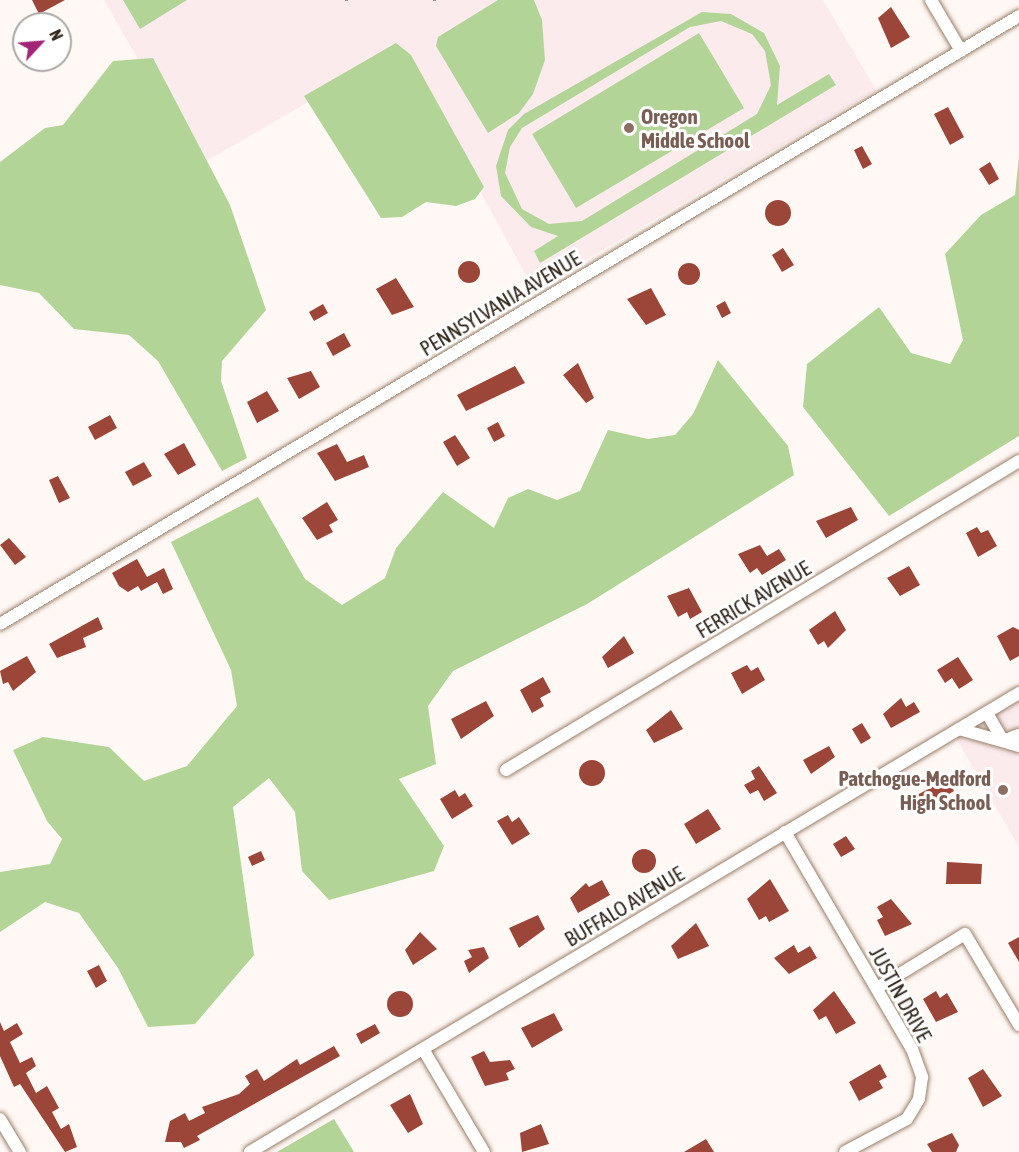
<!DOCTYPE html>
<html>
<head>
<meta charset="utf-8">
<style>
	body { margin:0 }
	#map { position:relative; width:1019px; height:1152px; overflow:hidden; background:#fff8f4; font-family:"Asap Condensed",sans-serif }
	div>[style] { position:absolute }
	.education>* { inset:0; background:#fbebed }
	.green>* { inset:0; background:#b3d497 }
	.building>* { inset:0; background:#9b4638 }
	.round { border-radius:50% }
	.path>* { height:2px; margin-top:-1px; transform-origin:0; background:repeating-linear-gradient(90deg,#9a918b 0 3px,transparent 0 7.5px) }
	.roads { filter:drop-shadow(0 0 2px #9a7f69) drop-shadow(0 0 2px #9a7f69) }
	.minor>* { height:12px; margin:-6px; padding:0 6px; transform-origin:6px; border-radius:6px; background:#fff }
	.dots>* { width:16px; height:16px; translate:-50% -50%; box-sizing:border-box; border:3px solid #fff; border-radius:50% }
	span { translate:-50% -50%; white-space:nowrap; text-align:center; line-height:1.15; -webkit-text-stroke:6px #fff; paint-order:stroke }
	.education-label { font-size:21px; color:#785e54; font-weight:700 }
	.left { translate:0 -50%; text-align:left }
	.right { translate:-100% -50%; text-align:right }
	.street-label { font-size:21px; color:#31261d }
	.north { position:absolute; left:12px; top:12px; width:60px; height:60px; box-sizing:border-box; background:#fff; border:2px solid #ada8a5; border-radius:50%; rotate:64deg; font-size:16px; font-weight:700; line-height:24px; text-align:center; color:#31261d }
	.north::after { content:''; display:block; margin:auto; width:21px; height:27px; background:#a32577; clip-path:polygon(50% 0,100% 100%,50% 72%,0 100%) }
</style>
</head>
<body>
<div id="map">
	<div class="education">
		<i style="clip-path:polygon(104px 0,823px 0,876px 90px,534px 290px,402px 48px,199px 165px)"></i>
		<i style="clip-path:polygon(1019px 693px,1019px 847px,953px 733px)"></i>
	</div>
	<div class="green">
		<i style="clip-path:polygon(123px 0,187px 0,140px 29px)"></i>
		<i style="clip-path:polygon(498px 0,534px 0,542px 20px,545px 60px,533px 94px,519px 113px,488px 133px,436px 46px,438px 37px)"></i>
		<i style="clip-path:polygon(evenodd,702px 12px,731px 14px,764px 33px,780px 66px,777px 105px,829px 74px,836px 85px,540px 263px,534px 251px,558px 236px,531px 227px,501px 196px,496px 166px,508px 130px,524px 114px,702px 12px,721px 21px,752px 34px,765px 51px,771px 85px,757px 114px,582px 221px,549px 224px,522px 209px,505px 173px,510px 147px,522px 128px,690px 27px,721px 21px)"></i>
		<i style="clip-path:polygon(699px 33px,744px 108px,576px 208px,532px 134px)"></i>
		<i style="clip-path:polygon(396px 43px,411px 55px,484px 187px,475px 199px,456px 206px,426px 202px,402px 217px,381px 218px,304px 96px)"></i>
		<i style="clip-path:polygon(153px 58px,230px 205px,266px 310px,222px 361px,221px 381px,247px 458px,222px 471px,158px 361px,129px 335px,74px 329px,39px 293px,0 285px,0 162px,45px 128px,63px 125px,113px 61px)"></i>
		<i style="clip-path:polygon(1019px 156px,1019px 436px,889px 516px,803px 407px,807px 364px,879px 307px,911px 353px,950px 364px,963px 340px,945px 254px,981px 215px,1015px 195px)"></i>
		<i style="clip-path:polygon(718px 360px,788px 446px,794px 475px,587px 604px,453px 671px,428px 706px,436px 764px,399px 779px,444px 846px,434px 871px,329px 900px,302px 871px,295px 812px,269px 778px,233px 807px,254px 955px,195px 1024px,148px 1027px,118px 968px,79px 913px,45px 902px,0 932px,0 872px,50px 864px,62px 839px,47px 821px,13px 750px,43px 737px,109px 747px,144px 781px,187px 766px,237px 706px,231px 670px,171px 542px,258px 497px,305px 579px,342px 605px,385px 578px,396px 548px,443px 492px,494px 528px,508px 498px,528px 489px,557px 500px,580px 491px,608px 430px,648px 439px,675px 435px,693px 414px)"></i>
		<i style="clip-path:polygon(334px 1119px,354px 1152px,277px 1152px)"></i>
	</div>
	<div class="building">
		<i style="clip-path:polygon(32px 0,65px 0,39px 14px)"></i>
		<i style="clip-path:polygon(891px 7px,910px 37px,891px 48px,878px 18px)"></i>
		<i style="clip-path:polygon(948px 107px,964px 137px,950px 145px,934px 114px)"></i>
		<i style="clip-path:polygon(862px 146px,872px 164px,863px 169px,854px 150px)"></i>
		<i style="clip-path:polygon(990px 162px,999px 179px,989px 185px,979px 169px)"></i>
		<i class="round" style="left:765px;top:200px;width:26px;height:26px"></i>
		<i style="clip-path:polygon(783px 248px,794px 265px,782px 272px,772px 255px)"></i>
		<i class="round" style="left:458px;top:261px;width:22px;height:22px"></i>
		<i class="round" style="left:678px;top:263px;width:22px;height:22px"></i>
		<i style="clip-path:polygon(396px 278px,414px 307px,392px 315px,376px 289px)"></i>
		<i style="clip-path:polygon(651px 288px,666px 315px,646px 325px,627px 299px)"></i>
		<i style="clip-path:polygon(725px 301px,731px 313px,722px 318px,716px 306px)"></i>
		<i style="clip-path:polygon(323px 304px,328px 313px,314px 321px,309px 312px)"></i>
		<i style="clip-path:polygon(344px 333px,351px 346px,333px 356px,326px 343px)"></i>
		<i style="clip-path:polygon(578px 363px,594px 398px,586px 403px,563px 375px)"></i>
		<i style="clip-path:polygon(515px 366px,525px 383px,466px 411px,457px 395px)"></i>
		<i style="clip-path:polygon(311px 371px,320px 387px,299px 399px,287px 378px)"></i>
		<i style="clip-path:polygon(267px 391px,279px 411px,257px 423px,247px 402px)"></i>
		<i style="clip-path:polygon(110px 415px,117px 428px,95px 440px,88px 427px)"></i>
		<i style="clip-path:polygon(498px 422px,505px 436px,494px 442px,487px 428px)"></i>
		<i style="clip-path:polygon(455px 435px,470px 458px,457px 466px,443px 442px)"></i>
		<i style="clip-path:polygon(184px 443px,196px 465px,178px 475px,164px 454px)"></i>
		<i style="clip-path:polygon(337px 444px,347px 462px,364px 455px,369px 467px,335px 481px,317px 453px)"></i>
		<i style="clip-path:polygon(144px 462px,152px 476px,133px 486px,125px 472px)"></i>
		<i style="clip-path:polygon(58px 476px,70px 498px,59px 503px,49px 480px)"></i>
		<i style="clip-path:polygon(327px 502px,338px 520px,329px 525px,333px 532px,317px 540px,302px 518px)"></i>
		<i style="clip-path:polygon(851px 507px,858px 520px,826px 538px,816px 521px)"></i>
		<i style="clip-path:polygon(977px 527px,981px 533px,988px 530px,997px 546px,978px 557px,966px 533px)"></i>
		<i style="clip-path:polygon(9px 538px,26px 557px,15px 565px,0 545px)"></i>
		<i style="clip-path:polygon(760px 545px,767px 556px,779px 549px,786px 560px,762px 575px,757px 568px,750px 573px,738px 554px)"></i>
		<i style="clip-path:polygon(137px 559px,147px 577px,164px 568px,173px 589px,163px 594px,157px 582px,141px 591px,138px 586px,128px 592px,119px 586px,112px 573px)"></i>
		<i style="clip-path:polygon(909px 566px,920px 585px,900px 596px,887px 578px)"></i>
		<i style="clip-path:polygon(689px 588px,702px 612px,690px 619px,687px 612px,678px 617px,667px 596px)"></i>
		<i style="clip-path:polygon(835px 611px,846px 630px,828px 648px,824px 641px,818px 645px,809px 630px)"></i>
		<i style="clip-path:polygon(98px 617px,103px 629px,83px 638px,86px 647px,57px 658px,49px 644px)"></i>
		<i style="clip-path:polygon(1013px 627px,1019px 630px,1019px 656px,1010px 661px,997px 636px)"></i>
		<i style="clip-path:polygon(624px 636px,634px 653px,608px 668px,602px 657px)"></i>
		<i style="clip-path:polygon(27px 656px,36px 672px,13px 691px,8px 682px,3px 684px,0 671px)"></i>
		<i style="clip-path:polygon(958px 657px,973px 680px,959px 689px,952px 678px,945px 683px,937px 670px)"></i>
		<i style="clip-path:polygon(747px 665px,751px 671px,758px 667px,765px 680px,742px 694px,731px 673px)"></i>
		<i style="clip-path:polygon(543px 677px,551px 692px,540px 698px,544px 706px,532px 713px,520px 690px)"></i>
		<i style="clip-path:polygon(901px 698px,906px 707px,914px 702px,920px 712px,891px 728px,883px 714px)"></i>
		<i style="clip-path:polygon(486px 701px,494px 716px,461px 739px,451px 719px)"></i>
		<i style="clip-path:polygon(671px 710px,683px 729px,654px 743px,646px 730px)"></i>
		<i style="clip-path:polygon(862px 723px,871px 738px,861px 744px,852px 729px)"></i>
		<i style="clip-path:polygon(829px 746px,835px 757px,811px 774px,803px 760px)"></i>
		<i class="round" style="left:579px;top:760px;width:26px;height:26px"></i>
		<i style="clip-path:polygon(759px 766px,777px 793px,764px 801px,758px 790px,750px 794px,744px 785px,755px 779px,751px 771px)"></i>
		<i style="clip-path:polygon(948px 779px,954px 791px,922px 810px,915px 796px)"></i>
		<i style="clip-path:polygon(455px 790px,459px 797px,465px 793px,473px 806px,452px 819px,440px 799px)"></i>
		<i style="clip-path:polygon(708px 809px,721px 829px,696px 844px,684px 824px)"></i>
		<i style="clip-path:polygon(508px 815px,512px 822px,519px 817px,530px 834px,512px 845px,497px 821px)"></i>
		<i style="clip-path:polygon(846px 836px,855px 849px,841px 857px,833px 844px)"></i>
		<i class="round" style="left:632px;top:849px;width:24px;height:24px"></i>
		<i style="clip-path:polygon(261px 851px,265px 860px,252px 866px,248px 857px)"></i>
		<i style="clip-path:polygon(947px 862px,982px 864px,981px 884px,946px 884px)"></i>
		<i style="clip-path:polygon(770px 879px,789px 911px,769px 922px,766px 916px,759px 920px,747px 899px)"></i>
		<i style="clip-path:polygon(602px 880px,610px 895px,578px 913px,570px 898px,586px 883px,589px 887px)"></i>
		<i style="clip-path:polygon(891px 899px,912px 924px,885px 936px,877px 920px,883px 917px,877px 907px)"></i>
		<i style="clip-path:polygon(538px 915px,545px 929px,519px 948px,509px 928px)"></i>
		<i style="clip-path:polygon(696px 923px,709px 946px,678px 959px,671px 946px)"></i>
		<i style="clip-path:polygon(420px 932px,437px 949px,413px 965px,405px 950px)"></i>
		<i style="clip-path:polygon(1019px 937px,1019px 962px,1008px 943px)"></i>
		<i style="clip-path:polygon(794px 945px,798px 953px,810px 946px,817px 958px,789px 974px,774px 958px)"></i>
		<i style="clip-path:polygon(484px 947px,489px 958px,469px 973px,464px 961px,472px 957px,468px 950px)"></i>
		<i style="clip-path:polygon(99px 965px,107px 981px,96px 988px,87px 971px)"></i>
		<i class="round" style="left:387px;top:991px;width:26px;height:26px"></i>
		<i style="clip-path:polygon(834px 991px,856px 1023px,836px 1034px,826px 1016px,819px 1020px,813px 1010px)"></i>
		<i style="clip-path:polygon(936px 991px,940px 998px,947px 993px,958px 1012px,936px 1022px,923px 999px)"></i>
		<i style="clip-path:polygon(554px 1013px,563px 1030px,532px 1048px,521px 1028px)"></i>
		<i style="clip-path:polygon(0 1022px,4px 1031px,17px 1023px,23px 1034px,10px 1042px,20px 1063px,32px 1057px,36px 1066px,26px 1073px,36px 1093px,47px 1086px,59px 1108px,52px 1112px,61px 1129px,69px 1124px,77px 1147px,65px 1152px,20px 1084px,14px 1087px,0 1056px)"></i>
		<i style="clip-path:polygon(375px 1024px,380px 1033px,361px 1044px,356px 1034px)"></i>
		<i style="clip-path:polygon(334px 1046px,340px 1056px,197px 1136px,200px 1140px,184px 1148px,181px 1142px,165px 1142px,170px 1121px,185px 1113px,189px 1121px,205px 1113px,202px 1107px,239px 1094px,250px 1084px,245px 1076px,257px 1069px,264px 1081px,297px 1059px,300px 1065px)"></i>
		<i style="clip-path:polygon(484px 1051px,490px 1062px,510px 1060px,515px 1069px,506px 1073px,509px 1080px,485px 1086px,471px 1057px)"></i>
		<i style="clip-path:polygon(880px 1064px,887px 1077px,879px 1081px,883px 1088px,859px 1101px,849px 1082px)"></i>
		<i style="clip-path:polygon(983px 1069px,1002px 1096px,983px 1107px,968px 1078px)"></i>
		<i style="clip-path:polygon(410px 1094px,423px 1124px,408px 1133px,390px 1105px)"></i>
		<i style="clip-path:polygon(541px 1124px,549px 1144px,522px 1152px,520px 1133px)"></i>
		<i style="clip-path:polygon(952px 1133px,959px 1145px,956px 1152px,932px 1152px,927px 1144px)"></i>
		<i style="clip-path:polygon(706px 1139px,714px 1152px,684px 1152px)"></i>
	</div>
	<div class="path">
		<i style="left:345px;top:0;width:6px"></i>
		<i style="left:433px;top:0;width:7px"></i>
	</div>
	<div class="roads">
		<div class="minor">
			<i style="left:931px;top:0;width:59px;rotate:59.5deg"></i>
			<i style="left:0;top:624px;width:1187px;rotate:-30.82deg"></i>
			<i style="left:987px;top:713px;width:32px;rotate:60deg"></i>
			<i style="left:1003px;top:741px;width:17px;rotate:-21deg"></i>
			<i style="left:959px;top:729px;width:62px;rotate:15.8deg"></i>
			<i style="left:506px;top:770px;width:599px;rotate:-31.06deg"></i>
			<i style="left:785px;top:832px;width:251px;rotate:59.7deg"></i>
			<i style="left:912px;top:1049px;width:30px;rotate:70deg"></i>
			<i style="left:922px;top:1077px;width:22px;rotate:98deg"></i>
			<i style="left:919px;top:1099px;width:23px;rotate:121deg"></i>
			<i style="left:907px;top:1119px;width:70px;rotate:152deg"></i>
			<i style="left:877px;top:988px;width:103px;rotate:-31.5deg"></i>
			<i style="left:965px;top:934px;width:106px;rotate:59.3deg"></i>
			<i style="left:423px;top:1049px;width:120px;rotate:59.4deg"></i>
			<i style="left:0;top:1119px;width:39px;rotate:59deg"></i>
			<i style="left:250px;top:1152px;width:896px;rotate:-30.83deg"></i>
		</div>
	</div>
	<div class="dots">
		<i style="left:629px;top:128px;background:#8d6e63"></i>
		<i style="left:1003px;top:790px;background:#8d6e63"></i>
	</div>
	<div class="education-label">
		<span class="left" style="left:641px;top:128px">Oregon<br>Middle School</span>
		<span class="right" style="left:991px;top:790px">Patchogue-Medford<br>High School</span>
	</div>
	<div class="street-label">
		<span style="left:500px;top:303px;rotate:-31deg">PENNSYLVANIA AVENUE</span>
		<span style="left:753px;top:599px;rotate:-31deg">FERRICK AVENUE</span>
		<span style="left:624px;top:906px;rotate:-31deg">BUFFALO AVENUE</span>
		<span style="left:901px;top:994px;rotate:61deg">JUSTIN DRIVE</span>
	</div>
	<div class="north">N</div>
</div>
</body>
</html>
